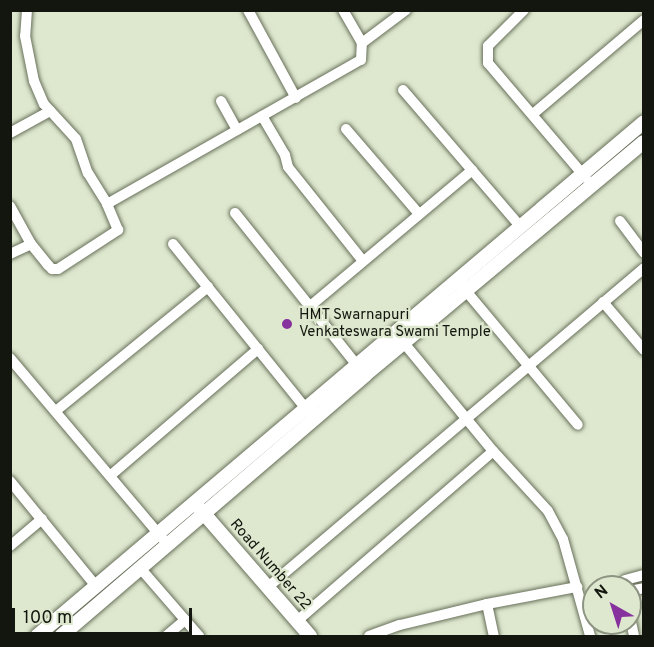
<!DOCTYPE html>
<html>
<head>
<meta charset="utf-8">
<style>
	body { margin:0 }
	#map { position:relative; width:654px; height:647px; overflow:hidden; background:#dee8cf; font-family:Overpass,sans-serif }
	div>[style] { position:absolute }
	.roads { filter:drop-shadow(0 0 2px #68705a) drop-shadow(0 0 2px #68705a) }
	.minor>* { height:10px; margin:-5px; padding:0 5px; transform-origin:5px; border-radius:5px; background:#fff }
	.tertiary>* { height:14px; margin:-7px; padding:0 7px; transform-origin:7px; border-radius:7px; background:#fff }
	.dots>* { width:16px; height:16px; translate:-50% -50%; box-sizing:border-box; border:3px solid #dee8cf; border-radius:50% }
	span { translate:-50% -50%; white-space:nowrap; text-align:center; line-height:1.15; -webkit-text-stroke:4.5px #dee8cf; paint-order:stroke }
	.poi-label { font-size:15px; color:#13160e }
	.left { translate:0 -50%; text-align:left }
	.street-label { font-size:15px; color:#13160e }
	.frame { position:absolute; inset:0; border:12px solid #13160e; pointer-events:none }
	.north { position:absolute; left:582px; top:575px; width:60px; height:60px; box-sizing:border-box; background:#dee8cf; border:2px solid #8d9482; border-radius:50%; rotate:321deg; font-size:16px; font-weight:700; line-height:24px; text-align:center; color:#13160e }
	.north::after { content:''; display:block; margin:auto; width:21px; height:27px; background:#87319e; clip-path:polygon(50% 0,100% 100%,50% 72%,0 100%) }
	.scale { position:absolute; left:12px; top:608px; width:180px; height:27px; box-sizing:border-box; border:3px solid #13160e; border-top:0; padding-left:8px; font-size:18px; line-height:21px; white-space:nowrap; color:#13160e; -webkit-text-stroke:4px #dee8cf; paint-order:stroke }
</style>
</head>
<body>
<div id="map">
	<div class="roads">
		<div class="minor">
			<i style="left:27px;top:10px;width:26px;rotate:94deg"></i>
			<i style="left:25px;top:36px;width:46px;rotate:78.7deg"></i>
			<i style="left:34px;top:81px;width:25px;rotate:67deg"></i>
			<i style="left:44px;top:104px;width:47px;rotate:47.6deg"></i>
			<i style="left:76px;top:139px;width:36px;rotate:71deg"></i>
			<i style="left:88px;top:173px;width:36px;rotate:58deg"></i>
			<i style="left:248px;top:10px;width:100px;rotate:61.4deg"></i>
			<i style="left:343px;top:10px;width:38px;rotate:60deg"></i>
			<i style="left:524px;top:10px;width:51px;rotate:135deg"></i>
			<i style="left:488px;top:46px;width:17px;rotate:90deg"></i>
			<i style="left:488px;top:63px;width:151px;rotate:49.6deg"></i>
			<i style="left:403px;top:90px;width:179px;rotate:49.3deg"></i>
			<i style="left:221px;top:101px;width:33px;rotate:61deg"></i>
			<i style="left:533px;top:114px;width:145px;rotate:-40.3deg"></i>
			<i style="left:262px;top:116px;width:45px;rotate:59.5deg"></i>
			<i style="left:285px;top:155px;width:12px;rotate:76deg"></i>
			<i style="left:288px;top:167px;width:120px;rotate:51.4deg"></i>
			<i style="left:346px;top:129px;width:112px;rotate:49.3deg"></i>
			<i style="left:10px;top:133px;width:46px;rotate:-28.8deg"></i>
			<i style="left:10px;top:206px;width:43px;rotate:61.1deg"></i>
			<i style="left:235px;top:213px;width:200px;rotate:51.3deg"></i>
			<i style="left:620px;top:221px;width:40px;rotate:53deg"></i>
			<i style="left:173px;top:244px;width:218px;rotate:51.1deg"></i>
			<i style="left:10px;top:254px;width:23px;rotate:-25deg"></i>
			<i style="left:31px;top:244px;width:27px;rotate:51deg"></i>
			<i style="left:48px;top:265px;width:6px;rotate:45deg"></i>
			<i style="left:52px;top:269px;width:6px"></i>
			<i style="left:58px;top:269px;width:72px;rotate:-33deg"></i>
			<i style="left:118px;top:230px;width:28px;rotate:-113deg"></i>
			<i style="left:107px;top:204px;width:292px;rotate:-29.6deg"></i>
			<i style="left:361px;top:60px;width:17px;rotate:-87deg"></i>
			<i style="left:362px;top:43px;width:55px;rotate:-36.9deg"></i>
			<i style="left:461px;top:285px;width:182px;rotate:50.1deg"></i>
			<i style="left:603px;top:302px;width:63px;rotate:49.5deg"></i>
			<i style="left:309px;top:307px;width:213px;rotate:-40deg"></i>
			<i style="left:399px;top:337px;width:148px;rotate:50.5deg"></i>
			<i style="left:493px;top:451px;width:81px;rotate:47.5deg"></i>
			<i style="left:548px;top:511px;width:32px;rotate:62deg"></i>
			<i style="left:563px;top:539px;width:101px;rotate:74.4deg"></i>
			<i style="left:10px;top:358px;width:245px;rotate:49.8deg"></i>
			<i style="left:57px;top:410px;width:195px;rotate:-39.2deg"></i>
			<i style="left:111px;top:475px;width:194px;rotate:-40.6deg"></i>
			<i style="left:10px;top:481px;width:136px;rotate:50.7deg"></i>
			<i style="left:10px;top:546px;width:42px;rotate:-40.2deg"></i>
			<i style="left:141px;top:569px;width:89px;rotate:49.1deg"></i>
			<i style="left:625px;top:580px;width:20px;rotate:-15deg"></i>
			<i style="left:268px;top:587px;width:493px;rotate:-40.3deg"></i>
			<i style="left:630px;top:591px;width:14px;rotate:-12deg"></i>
			<i style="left:487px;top:604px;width:33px;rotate:78deg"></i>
			<i style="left:630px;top:617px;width:19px;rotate:78deg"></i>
			<i style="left:297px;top:621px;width:259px;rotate:-40.9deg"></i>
			<i style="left:166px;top:636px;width:25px;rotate:-40deg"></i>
			<i style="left:369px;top:636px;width:33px;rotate:-20deg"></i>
			<i style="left:400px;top:625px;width:89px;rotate:-13.6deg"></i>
			<i style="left:487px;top:604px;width:92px;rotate:-10.7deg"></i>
		</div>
		<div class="tertiary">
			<i style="left:200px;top:509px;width:168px;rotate:49.1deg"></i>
			<i style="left:37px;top:636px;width:795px;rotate:-40.26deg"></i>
			<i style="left:61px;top:636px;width:401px;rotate:-40.6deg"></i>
			<i style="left:365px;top:375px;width:363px;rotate:-39.9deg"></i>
		</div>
	</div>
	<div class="dots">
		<i style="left:287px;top:324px;background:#87319e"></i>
	</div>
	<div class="poi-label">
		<span class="left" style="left:299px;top:324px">HMT Swarnapuri<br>Venkateswara Swami Temple</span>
	</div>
	<div class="street-label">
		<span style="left:270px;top:565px;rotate:49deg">Road Number 22</span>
	</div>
	<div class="frame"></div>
	<div class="north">N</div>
	<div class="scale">100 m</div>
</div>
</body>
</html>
